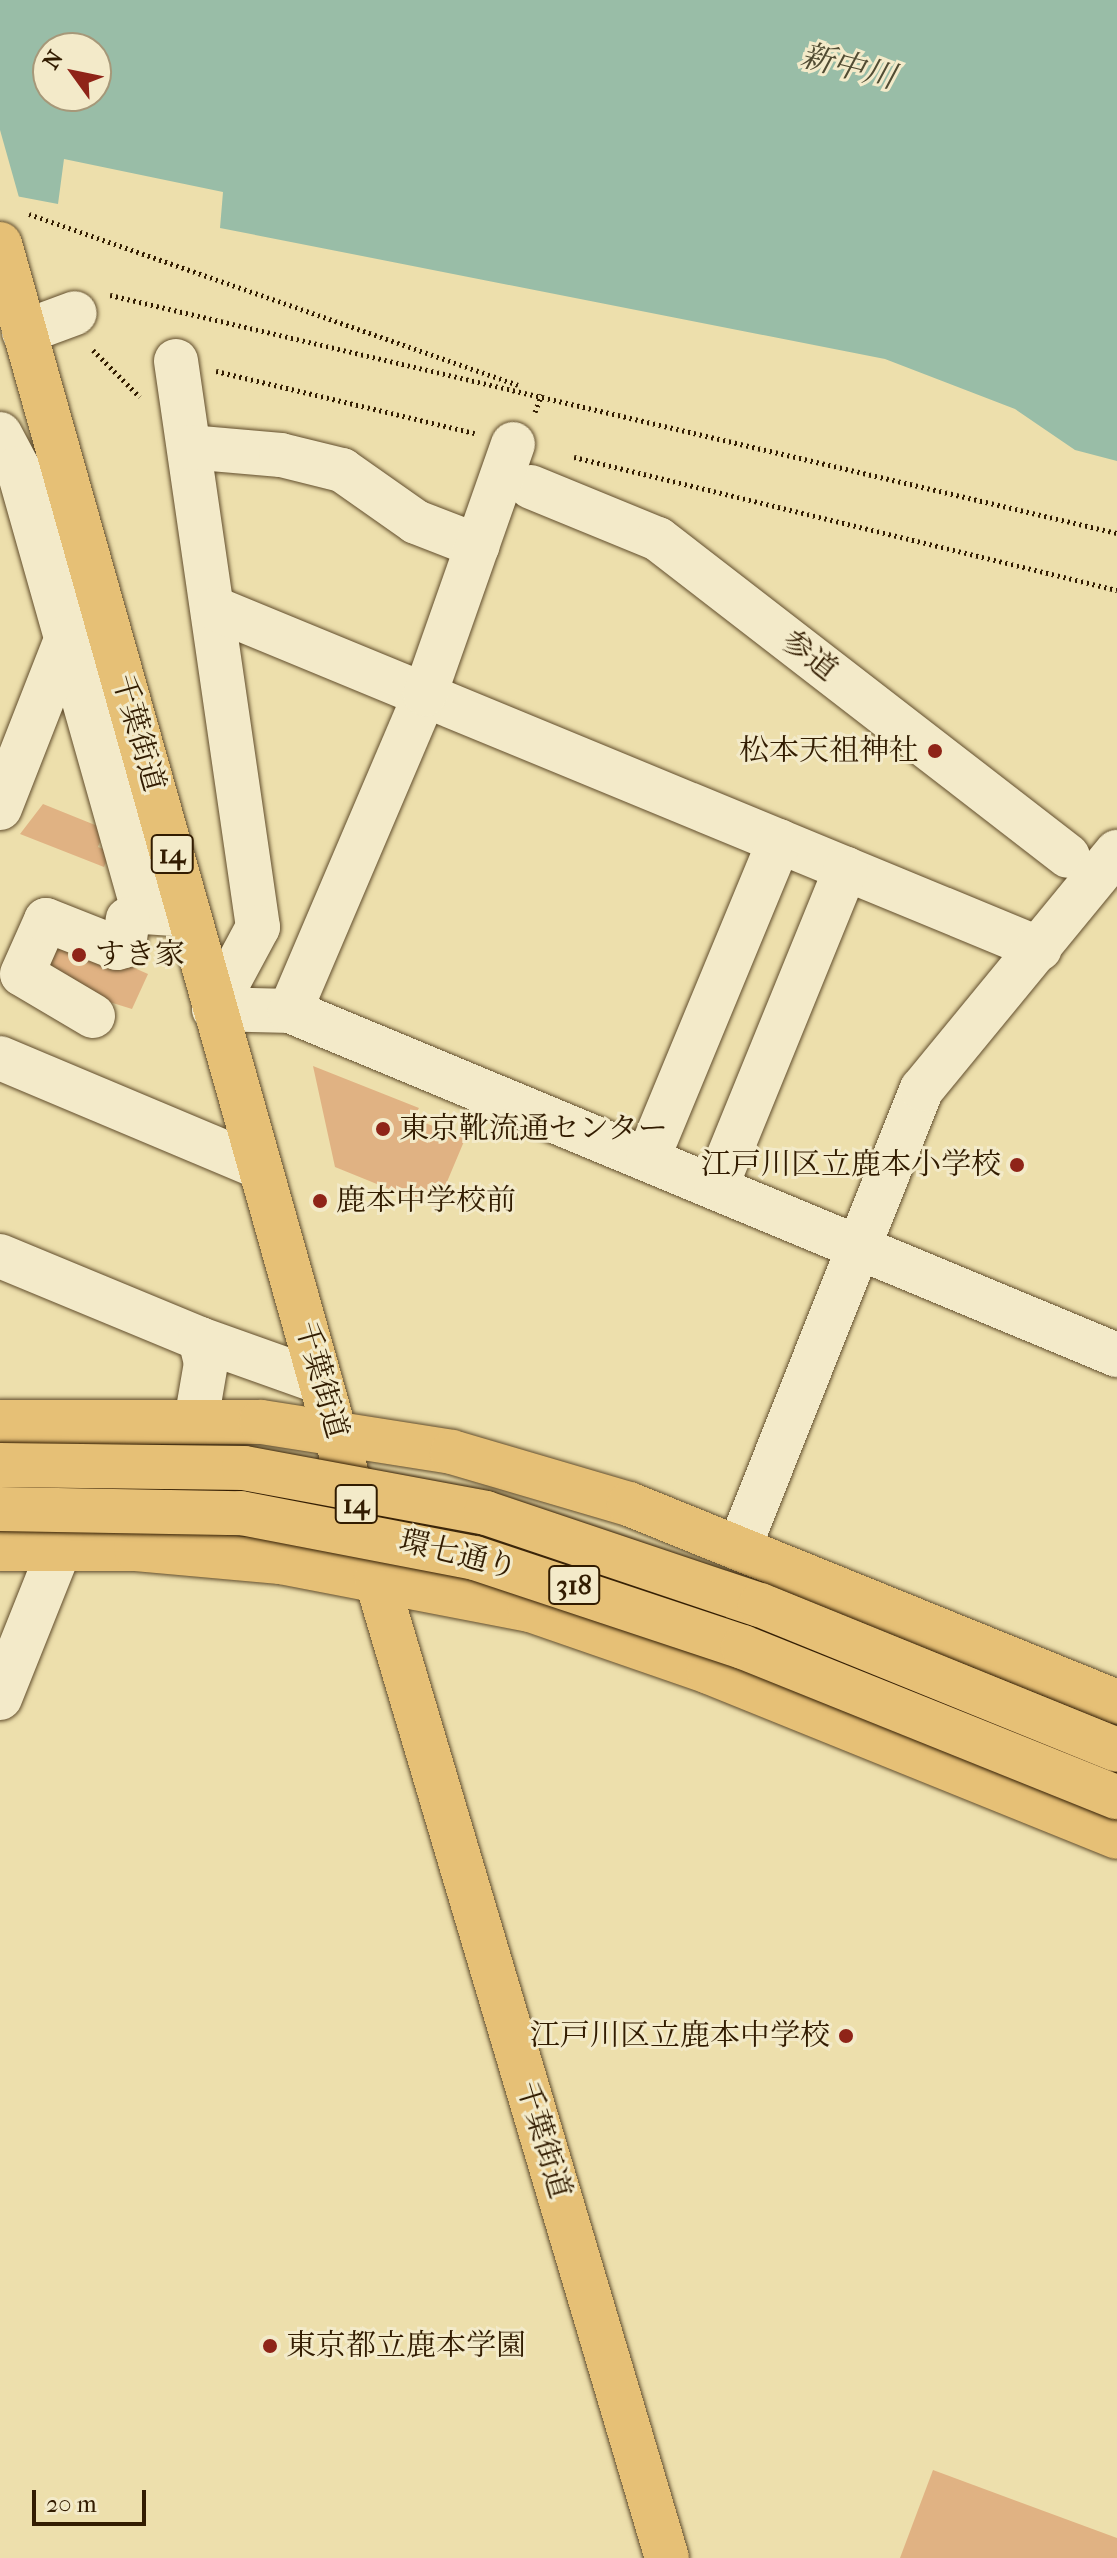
<!DOCTYPE html>
<html>
<head>
<meta charset="utf-8">
<style>
	body { margin:0 }
	#map { position:relative; width:1117px; height:2558px; overflow:hidden; background:#eddfac; font-family:"IM FELL French Canon","Noto Serif JP",serif }
	div>[style] { position:absolute }
	.water>* { inset:0; background:#99bda7 }
	.pier>* { inset:0; background:#eddfac }
	.building>* { inset:0; background:#e0b283 }
	.path>* { height:5px; margin-top:-2.5px; transform-origin:0; background:repeating-linear-gradient(90deg,#321c01 0 2px,transparent 0 6px) }
	.roads { filter:drop-shadow(0 0 2px #614d2c) drop-shadow(0 0 2px #614d2c) }
	.minor>* { height:44px; margin:-22px; padding:0 22px; transform-origin:22px; border-radius:22px; background:#f3eac9 }
	.major>* { height:44px; margin:-22px; padding:0 22px; transform-origin:22px; border-radius:22px; background:#e6c076 }
	.highway>* { height:44px; margin:-22px; padding:0 22px; transform-origin:22px; border-radius:22px; background:#e6c076 }
	.bridges { filter:drop-shadow(0 0 2px #321c01) drop-shadow(0 0 2px #321c01) }
	.major-bridge>* { height:44px; margin:-22px; padding:0 22px; transform-origin:22px; border-radius:22px; background:#e6c076 }
	.dots>* { width:22px; height:22px; translate:-50% -50%; box-sizing:border-box; border:4px solid #f3eac9; border-radius:50% }
	span { translate:-50% -50%; white-space:nowrap; text-align:center; line-height:1.15; -webkit-text-stroke:6px #f3eac9; paint-order:stroke }
	.shield-label span { padding:2px 6px; background:#f3eac9; border:2px solid; border-radius:6px; -webkit-text-stroke-width:0 }
	.shield-label { font-size:28px; color:#321c01; font-weight:700 }
	.street-label { font-size:30px; color:#321c01 }
	.poi-label { font-size:30px; color:#321c01 }
	.right { translate:-100% -50%; text-align:right }
	.left { translate:0 -50%; text-align:left }
	.water-label { font-size:32px; color:#514c33; font-style:italic }
	.north { position:absolute; left:32px; top:32px; width:80px; height:80px; box-sizing:border-box; background:#f3eac9; border:2px solid #a69879; border-radius:50%; rotate:303deg; font-size:22px; font-weight:700; line-height:32px; text-align:center; color:#321c01 }
	.north::after { content:''; display:block; margin:auto; width:28px; height:36px; background:#8f2418; clip-path:polygon(50% 0,100% 100%,50% 72%,0 100%) }
	.scale { position:absolute; left:32px; top:2490px; width:114px; height:36px; box-sizing:border-box; border:4px solid #321c01; border-top:0; padding-left:10px; font-size:24px; line-height:28px; white-space:nowrap; color:#321c01; -webkit-text-stroke:6px #f3eac9; paint-order:stroke }
</style>
</head>
<body>
<div id="map">
	<div class="water">
		<i style="clip-path:polygon(evenodd,0 0,1117px 0,1117px 461px,1075px 450px,1015px 409px,885px 359px,220px 228px,223px 192px,64px 159px,58px 204px,0 193px,0 0,48px 48px,96px 48px,96px 96px,48px 96px,48px 48px)"></i>
	</div>
	<div class="pier">
		<i style="clip-path:polygon(0 130px,20px 201px,0 197px)"></i>
	</div>
	<div class="building">
		<i style="clip-path:polygon(43px 804px,105px 829px,98px 847px,110px 852px,104px 867px,20px 834px)"></i>
		<i style="clip-path:polygon(62px 936px,148px 974px,132px 1009px,42px 981px)"></i>
		<i style="clip-path:polygon(313px 1066px,419px 1108px,413px 1118px,465px 1139px,436px 1208px,335px 1167px)"></i>
		<i style="clip-path:polygon(933px 2470px,1117px 2538px,1117px 2558px,900px 2558px)"></i>
	</div>
	<div class="path">
		<i style="left:29px;top:214px;width:518px;rotate:19.27deg"></i>
		<i style="left:110px;top:295px;width:1035px;rotate:13.3deg"></i>
		<i style="left:93px;top:350px;width:66px;rotate:45deg"></i>
		<i style="left:216px;top:371px;width:266px;rotate:13.5deg"></i>
		<i style="left:535px;top:412px;width:19px;rotate:-69deg"></i>
		<i style="left:574px;top:457px;width:559px;rotate:13.76deg"></i>
	</div>
	<div class="roads">
		<div class="minor">
			<i style="left:24px;top:332px;width:54px;rotate:-20.4deg"></i>
			<i style="left:176px;top:361px;width:572px;rotate:81.76deg"></i>
			<i style="left:258px;top:927px;width:93px;rotate:118.2deg"></i>
			<i style="left:214px;top:1009px;width:76px;rotate:1.5deg"></i>
			<i style="left:290px;top:1011px;width:896px;rotate:22.59deg"></i>
			<i style="left:0;top:434px;width:38px;rotate:62deg"></i>
			<i style="left:18px;top:468px;width:462px;rotate:74.2deg"></i>
			<i style="left:144px;top:912px;width:45px;rotate:3.8deg"></i>
			<i style="left:189px;top:447px;width:92px;rotate:5deg"></i>
			<i style="left:281px;top:455px;width:63px;rotate:13.8deg"></i>
			<i style="left:342px;top:470px;width:90px;rotate:35.1deg"></i>
			<i style="left:416px;top:522px;width:66px;rotate:21.2deg"></i>
			<i style="left:531px;top:487px;width:137px;rotate:22.3deg"></i>
			<i style="left:658px;top:539px;width:518px;rotate:37.71deg"></i>
			<i style="left:216px;top:609px;width:891px;rotate:22.42deg"></i>
			<i style="left:0;top:808px;width:184px;rotate:-68.6deg"></i>
			<i style="left:290px;top:1011px;width:345px;rotate:-66.9deg"></i>
			<i style="left:425px;top:694px;width:265px;rotate:-70.6deg"></i>
			<i style="left:93px;top:1016px;width:82px;rotate:-149.4deg"></i>
			<i style="left:22px;top:974px;width:59px;rotate:-66deg"></i>
			<i style="left:46px;top:920px;width:76px;rotate:21.5deg"></i>
			<i style="left:117px;top:948px;width:7px;rotate:-16deg"></i>
			<i style="left:124px;top:946px;width:27px;rotate:-82deg"></i>
			<i style="left:0;top:1058px;width:281px;rotate:22.8deg"></i>
			<i style="left:648px;top:1158px;width:343px;rotate:-67.5deg"></i>
			<i style="left:716px;top:1187px;width:344px;rotate:-67.8deg"></i>
			<i style="left:0;top:1256px;width:217px;rotate:22.5deg"></i>
			<i style="left:200px;top:1339px;width:25px;rotate:76deg"></i>
			<i style="left:206px;top:1363px;width:59px;rotate:99.8deg"></i>
			<i style="left:200px;top:1339px;width:128px;rotate:19.6deg"></i>
			<i style="left:739px;top:1548px;width:494px;rotate:-68.3deg"></i>
			<i style="left:922px;top:1089px;width:307px;rotate:-50.6deg"></i>
			<i style="left:0;top:1698px;width:194px;rotate:-68.2deg"></i>
		</div>
		<div class="major">
			<i style="left:0;top:1422px;width:261px"></i>
			<i style="left:261px;top:1422px;width:193px;rotate:8.9deg"></i>
			<i style="left:452px;top:1452px;width:184px;rotate:16.4deg"></i>
			<i style="left:629px;top:1504px;width:527px;rotate:22.08deg"></i>
			<i style="left:0;top:1549px;width:136px"></i>
			<i style="left:136px;top:1549px;width:145px;rotate:5.2deg"></i>
			<i style="left:280px;top:1562px;width:255px;rotate:10.9deg"></i>
			<i style="left:530px;top:1610px;width:189px;rotate:19.1deg"></i>
			<i style="left:709px;top:1672px;width:440px;rotate:22deg"></i>
		</div>
		<div class="highway">
			<i style="left:0;top:244px;width:1386px;rotate:74.26deg"></i>
			<i style="left:376px;top:1578px;width:1022px;rotate:73.46deg"></i>
		</div>
	</div>
	<div class="bridges">
		<div class="major-bridge">
			<i style="left:0;top:1465px;width:244px;rotate:0.7deg"></i>
			<i style="left:244px;top:1468px;width:246px;rotate:10.5deg"></i>
			<i style="left:486px;top:1513px;width:289px;rotate:18.6deg"></i>
			<i style="left:760px;top:1605px;width:385px;rotate:22.1deg"></i>
			<i style="left:0;top:1509px;width:241px;rotate:1deg"></i>
			<i style="left:241px;top:1513px;width:238px;rotate:10.9deg"></i>
			<i style="left:475px;top:1558px;width:282px;rotate:18.4deg"></i>
			<i style="left:743px;top:1647px;width:403px;rotate:21.9deg"></i>
		</div>
	</div>
	<div class="dots">
		<i style="left:935px;top:751px;background:#8f2418"></i>
		<i style="left:79px;top:955px;background:#8f2418"></i>
		<i style="left:383px;top:1129px;background:#8f2418"></i>
		<i style="left:1017px;top:1165px;background:#8f2418"></i>
		<i style="left:320px;top:1201px;background:#8f2418"></i>
		<i style="left:846px;top:2036px;background:#8f2418"></i>
		<i style="left:270px;top:2346px;background:#8f2418"></i>
	</div>
	<div class="shield-label">
		<span style="left:172px;top:854px">14</span>
		<span style="left:356px;top:1504px">14</span>
		<span style="left:574px;top:1585px">318</span>
	</div>
	<div class="street-label">
		<span style="left:809px;top:656px;rotate:38deg">参道</span>
		<span style="left:138px;top:733px;rotate:74deg">千葉街道</span>
		<span style="left:321px;top:1380px;rotate:74deg">千葉街道</span>
		<span style="left:458px;top:1555px;rotate:14deg">環七通り</span>
		<span style="left:543px;top:2140px;rotate:73deg">千葉街道</span>
	</div>
	<div class="poi-label">
		<span class="right" style="left:919px;top:751px">松本天祖神社</span>
		<span class="left" style="left:95px;top:955px">すき家</span>
		<span class="left" style="left:399px;top:1129px">東京靴流通センター</span>
		<span class="right" style="left:1001px;top:1165px">江戸川区立鹿本小学校</span>
		<span class="left" style="left:336px;top:1201px">鹿本中学校前</span>
		<span class="right" style="left:830px;top:2036px">江戸川区立鹿本中学校</span>
		<span class="left" style="left:286px;top:2346px">東京都立鹿本学園</span>
	</div>
	<div class="water-label">
		<span style="left:848px;top:67px;rotate:14deg">新中川</span>
	</div>
	<div class="north">N</div>
	<div class="scale">20 m</div>
</div>
</body>
</html>
